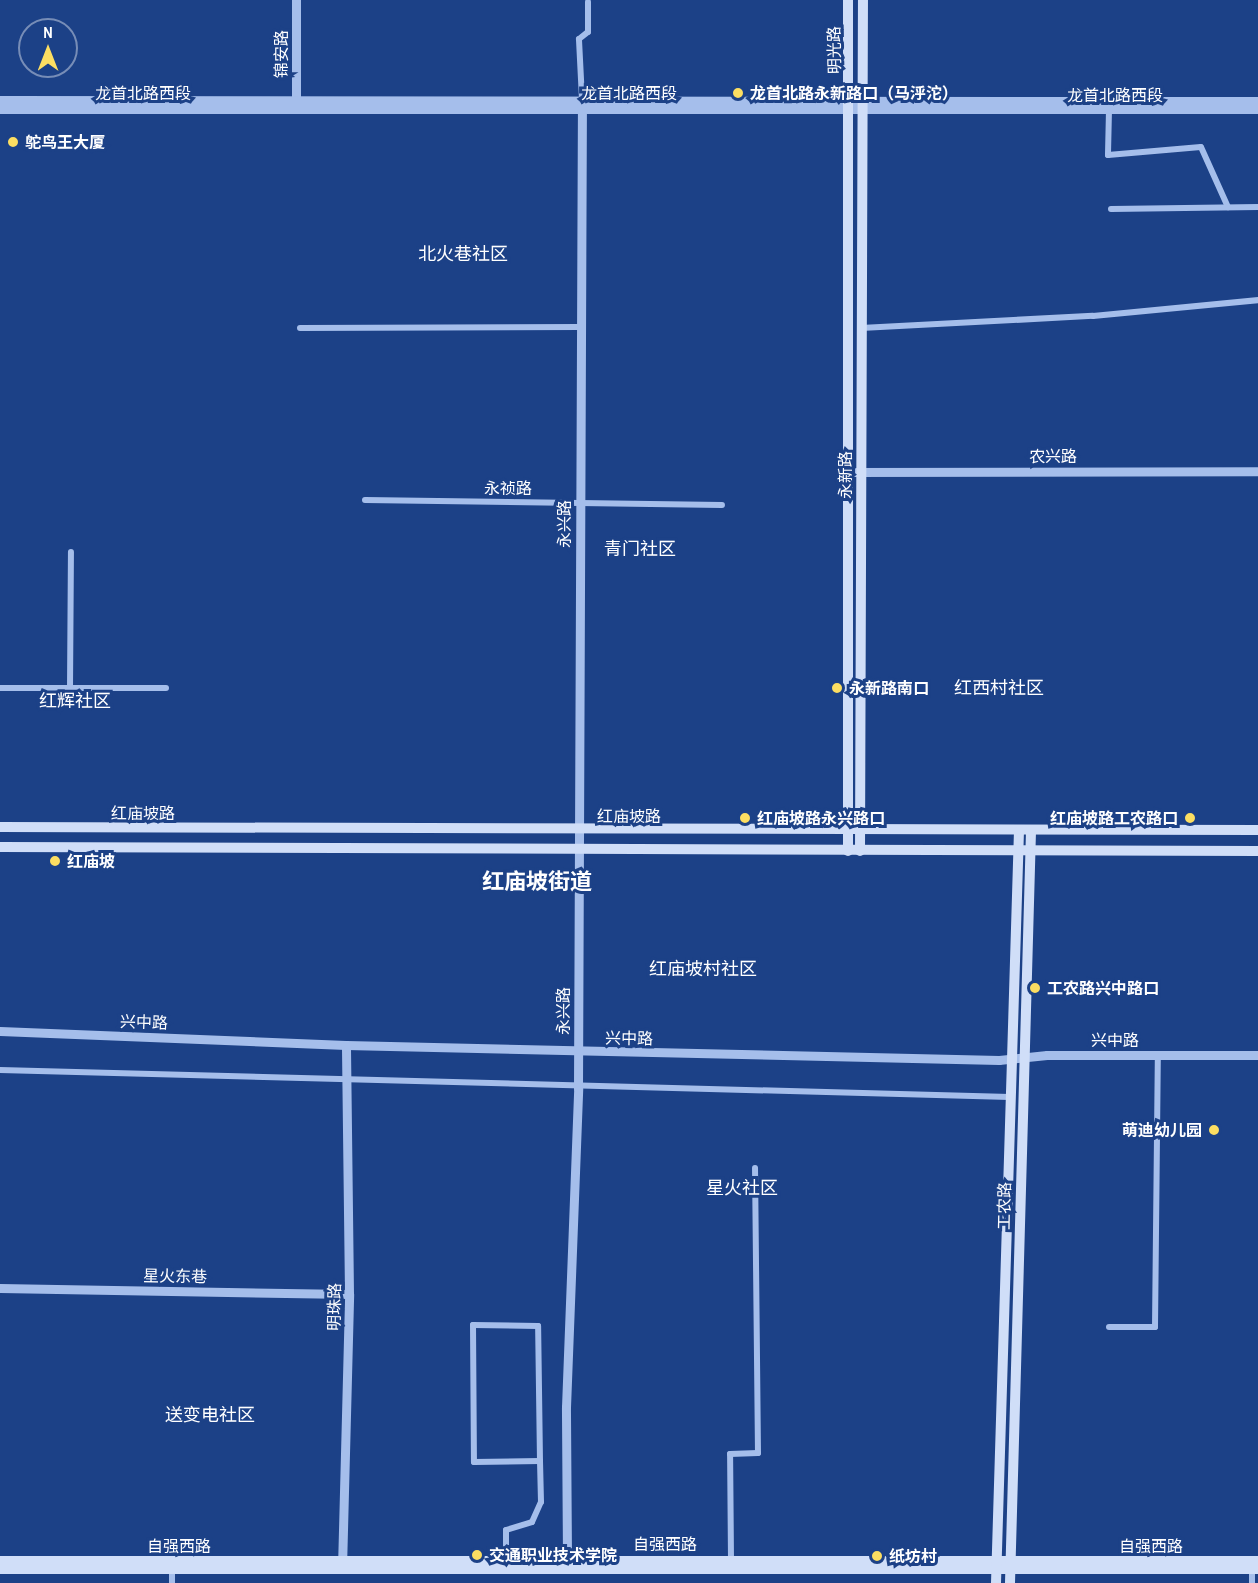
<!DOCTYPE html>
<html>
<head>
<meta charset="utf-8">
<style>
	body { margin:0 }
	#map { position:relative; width:1258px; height:1583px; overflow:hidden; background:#1c4187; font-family:"Archivo Narrow","Noto Sans SC",sans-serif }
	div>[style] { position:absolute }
	.minor>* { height:6px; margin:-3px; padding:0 3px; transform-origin:3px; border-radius:3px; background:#a5beeb }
	.tertiary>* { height:9px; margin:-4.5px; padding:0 4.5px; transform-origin:4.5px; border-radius:4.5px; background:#a5beeb }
	.secondary>* { height:10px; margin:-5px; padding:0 5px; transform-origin:5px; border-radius:5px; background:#d0def8 }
	.dots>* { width:16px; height:16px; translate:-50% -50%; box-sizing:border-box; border:3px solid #1c4187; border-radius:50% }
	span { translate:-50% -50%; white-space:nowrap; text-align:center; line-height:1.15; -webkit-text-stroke:6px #1c4187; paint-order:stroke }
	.street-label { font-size:16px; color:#fff }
	.poi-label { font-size:16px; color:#fff; font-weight:700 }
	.left { translate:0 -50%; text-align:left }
	.right { translate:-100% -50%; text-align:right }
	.neighbourhood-label { font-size:18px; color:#fff }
	.district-label { font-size:22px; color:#fff; font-weight:700 }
	.north { position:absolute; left:18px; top:18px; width:60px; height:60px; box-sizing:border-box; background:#1c4187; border:2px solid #778db7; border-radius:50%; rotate:0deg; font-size:16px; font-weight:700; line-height:24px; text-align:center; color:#fff }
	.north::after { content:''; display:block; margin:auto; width:21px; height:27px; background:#fcde62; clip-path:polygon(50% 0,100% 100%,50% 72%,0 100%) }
</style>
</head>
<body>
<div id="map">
	<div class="minor">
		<i style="left:582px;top:99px;width:60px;rotate:-92.9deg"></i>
		<i style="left:579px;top:39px;width:11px;rotate:-38deg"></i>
		<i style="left:588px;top:32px;width:30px;rotate:-90deg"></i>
		<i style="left:1109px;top:110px;width:45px;rotate:91.3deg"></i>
		<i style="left:1108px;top:155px;width:93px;rotate:-4.9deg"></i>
		<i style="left:1201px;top:147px;width:66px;rotate:65.8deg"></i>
		<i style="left:1111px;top:209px;width:147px;rotate:-0.8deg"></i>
		<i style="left:300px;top:328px;width:280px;rotate:-0.2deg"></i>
		<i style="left:861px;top:328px;width:232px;rotate:-3deg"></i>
		<i style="left:1093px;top:316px;width:166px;rotate:-5.5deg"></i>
		<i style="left:365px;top:500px;width:357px;rotate:0.8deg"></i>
		<i style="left:0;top:688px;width:166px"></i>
		<i style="left:70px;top:688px;width:136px;rotate:-89.6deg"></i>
		<i style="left:0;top:1070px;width:1010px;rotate:1.53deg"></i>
		<i style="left:1109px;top:1327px;width:46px"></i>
		<i style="left:1155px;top:1327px;width:272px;rotate:-89.4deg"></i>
		<i style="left:506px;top:1559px;width:29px;rotate:-90deg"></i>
		<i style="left:506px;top:1530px;width:27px;rotate:-17deg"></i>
		<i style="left:532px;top:1522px;width:22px;rotate:-66deg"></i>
		<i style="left:541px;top:1502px;width:41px;rotate:-91.4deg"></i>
		<i style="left:540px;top:1461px;width:135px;rotate:-90.8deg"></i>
		<i style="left:538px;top:1326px;width:65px;rotate:-179.1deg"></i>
		<i style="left:473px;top:1325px;width:137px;rotate:89.6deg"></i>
		<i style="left:474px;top:1462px;width:66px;rotate:-0.9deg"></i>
		<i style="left:731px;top:1559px;width:105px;rotate:-90.5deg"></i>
		<i style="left:730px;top:1454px;width:28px;rotate:-2deg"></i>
		<i style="left:758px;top:1453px;width:285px;rotate:-90.6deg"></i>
		<i style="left:1252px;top:1568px;width:15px;rotate:90deg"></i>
		<i style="left:172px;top:1569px;width:14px;rotate:90deg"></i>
	</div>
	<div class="tertiary">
		<i style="left:296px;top:0;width:106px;rotate:90deg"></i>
		<i style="left:0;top:100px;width:1258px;rotate:0.05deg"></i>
		<i style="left:0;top:109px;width:1258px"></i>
		<i style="left:847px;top:472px;width:411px;rotate:-0.1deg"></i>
		<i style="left:0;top:1031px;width:346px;rotate:2.3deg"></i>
		<i style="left:346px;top:1045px;width:653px;rotate:1.32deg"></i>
		<i style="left:999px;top:1060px;width:48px;rotate:-5.9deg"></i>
		<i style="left:1047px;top:1055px;width:211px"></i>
		<i style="left:0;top:1288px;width:349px;rotate:1deg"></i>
		<i style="left:567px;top:1558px;width:151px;rotate:-90.4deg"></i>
		<i style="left:566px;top:1407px;width:319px;rotate:-87.8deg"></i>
		<i style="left:578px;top:1088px;width:989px;rotate:-89.77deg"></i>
		<i style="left:342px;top:1568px;width:274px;rotate:-88.5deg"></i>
		<i style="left:349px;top:1294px;width:249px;rotate:-90.7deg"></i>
	</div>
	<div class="secondary">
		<i style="left:0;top:827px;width:1258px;rotate:0.14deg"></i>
		<i style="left:0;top:847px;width:1258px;rotate:0.18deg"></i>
		<i style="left:848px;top:851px;width:851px;rotate:-90deg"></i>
		<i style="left:860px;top:851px;width:851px;rotate:-89.8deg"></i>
		<i style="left:0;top:1561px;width:1258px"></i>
		<i style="left:0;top:1569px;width:1258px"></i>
		<i style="left:996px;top:1583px;width:752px;rotate:-88.25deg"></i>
		<i style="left:1010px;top:1583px;width:753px;rotate:-88.4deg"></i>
	</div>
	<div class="dots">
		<i style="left:738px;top:93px;background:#fcde62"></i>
		<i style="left:13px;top:142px;background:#fcde62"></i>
		<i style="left:837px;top:688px;background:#fcde62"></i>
		<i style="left:745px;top:818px;background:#fcde62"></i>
		<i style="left:1190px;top:818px;background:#fcde62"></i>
		<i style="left:55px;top:861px;background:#fcde62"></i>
		<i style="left:1035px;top:988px;background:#fcde62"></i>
		<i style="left:1214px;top:1130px;background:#fcde62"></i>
		<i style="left:477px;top:1555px;background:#fcde62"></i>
		<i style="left:877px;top:1556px;background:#fcde62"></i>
	</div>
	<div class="street-label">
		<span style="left:834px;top:50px;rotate:-91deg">明光路</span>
		<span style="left:281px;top:54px;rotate:-90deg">锦安路</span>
		<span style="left:143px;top:93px">龙首北路西段</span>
		<span style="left:629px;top:93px">龙首北路西段</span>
		<span style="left:1115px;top:95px">龙首北路西段</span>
		<span style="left:1053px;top:456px">农兴路</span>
		<span style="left:845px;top:475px;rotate:-90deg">永新路</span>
		<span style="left:508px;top:488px">永祯路</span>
		<span style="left:564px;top:524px;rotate:-90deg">永兴路</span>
		<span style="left:143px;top:813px">红庙坡路</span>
		<span style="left:629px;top:816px">红庙坡路</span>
		<span style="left:563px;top:1011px;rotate:-90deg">永兴路</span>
		<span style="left:144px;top:1022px;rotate:2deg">兴中路</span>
		<span style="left:629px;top:1038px;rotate:1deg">兴中路</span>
		<span style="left:1115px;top:1040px">兴中路</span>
		<span style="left:1004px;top:1206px;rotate:-89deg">工农路</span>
		<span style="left:175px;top:1276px;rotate:1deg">星火东巷</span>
		<span style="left:334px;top:1307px;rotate:-89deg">明珠路</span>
		<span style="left:665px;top:1544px">自强西路</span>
		<span style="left:179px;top:1546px">自强西路</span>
		<span style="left:1151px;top:1546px">自强西路</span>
	</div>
	<div class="poi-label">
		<span class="left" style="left:750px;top:93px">龙首北路永新路口（马泘沱）</span>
		<span class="left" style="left:25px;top:142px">鸵鸟王大厦</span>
		<span class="left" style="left:849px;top:688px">永新路南口</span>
		<span class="left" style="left:757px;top:818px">红庙坡路永兴路口</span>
		<span class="right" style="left:1178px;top:818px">红庙坡路工农路口</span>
		<span class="left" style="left:67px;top:861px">红庙坡</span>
		<span class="left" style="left:1047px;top:988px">工农路兴中路口</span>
		<span class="right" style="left:1202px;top:1130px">萌迪幼儿园</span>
		<span class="left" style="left:489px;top:1555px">交通职业技术学院</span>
		<span class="left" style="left:889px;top:1556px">纸坊村</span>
	</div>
	<div class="neighbourhood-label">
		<span style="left:463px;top:254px">北火巷社区</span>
		<span style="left:640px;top:549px">青门社区</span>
		<span style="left:999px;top:688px">红西村社区</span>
		<span style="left:75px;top:701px">红辉社区</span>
		<span style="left:703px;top:969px">红庙坡村社区</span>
		<span style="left:742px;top:1188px">星火社区</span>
		<span style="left:210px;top:1415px">送变电社区</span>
	</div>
	<div class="district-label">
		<span style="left:537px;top:882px">红庙坡街道</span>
	</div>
	<div class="north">N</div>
</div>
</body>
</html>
